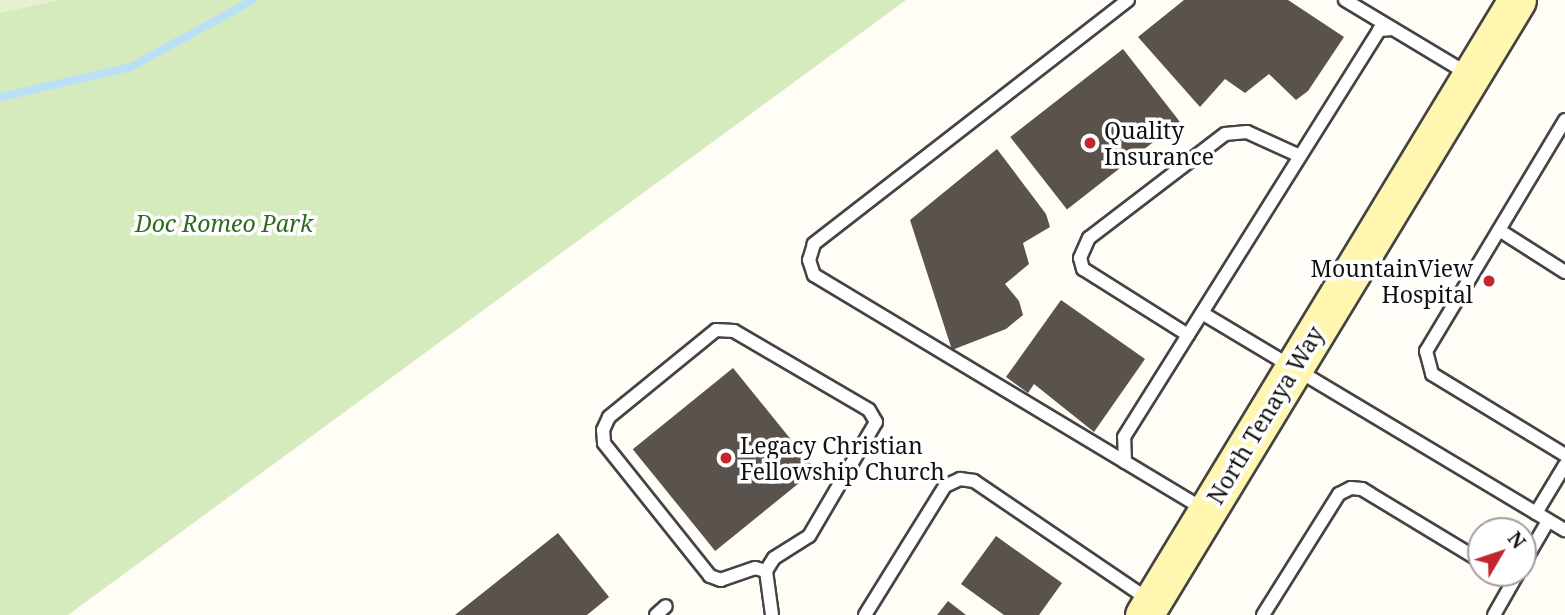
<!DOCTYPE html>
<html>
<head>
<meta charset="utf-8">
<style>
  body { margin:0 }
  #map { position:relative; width:1565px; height:615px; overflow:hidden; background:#fffdf5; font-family:"Noto Serif",serif }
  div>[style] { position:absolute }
  .green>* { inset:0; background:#d5ebbd }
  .pitch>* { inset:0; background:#e6f2cf }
  .stream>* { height:8px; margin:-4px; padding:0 4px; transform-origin:4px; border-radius:4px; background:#b9e0f7 }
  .building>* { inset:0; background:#5a524d; transform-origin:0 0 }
  .roads { filter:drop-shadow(2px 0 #444) drop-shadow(-2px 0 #444) drop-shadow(0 2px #444) drop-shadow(0 -2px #444) }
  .service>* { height:12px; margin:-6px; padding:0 6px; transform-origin:6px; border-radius:6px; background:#fff }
  .secondary>* { height:37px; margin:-18.5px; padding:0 18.5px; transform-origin:18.5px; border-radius:18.5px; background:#fff6b0 }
  .dots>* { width:19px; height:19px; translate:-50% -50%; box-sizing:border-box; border:4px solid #fff; border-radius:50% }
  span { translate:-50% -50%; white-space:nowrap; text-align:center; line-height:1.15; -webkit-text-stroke:7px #fff; paint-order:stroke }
  .poi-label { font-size:23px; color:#111 }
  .left { translate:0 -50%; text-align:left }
  .right { translate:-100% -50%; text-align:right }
  .park-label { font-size:23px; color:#2f6b1f; font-style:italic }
  .street-label { font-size:23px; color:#111 }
  .north { position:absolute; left:1467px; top:517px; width:70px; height:70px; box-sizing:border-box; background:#fff; border:2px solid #a0a0a0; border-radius:50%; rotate:51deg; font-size:19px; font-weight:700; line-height:28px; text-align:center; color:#111 }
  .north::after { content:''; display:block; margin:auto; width:24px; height:32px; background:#c4262e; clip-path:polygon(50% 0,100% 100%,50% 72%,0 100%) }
</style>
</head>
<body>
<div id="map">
  <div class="green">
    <div style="clip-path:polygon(0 0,906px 0,68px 615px,0 615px)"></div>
  </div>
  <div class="pitch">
    <div style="clip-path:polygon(0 0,60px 0,0 13px)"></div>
  </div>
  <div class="stream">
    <div style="left:0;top:97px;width:134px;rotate:-12.9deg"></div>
    <div style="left:131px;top:67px;width:139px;rotate:-28.8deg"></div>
  </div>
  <div class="building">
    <div style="clip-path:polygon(1184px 0,1288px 0,1344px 37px,1308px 91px,1296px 100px,1269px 74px,1245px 93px,1225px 79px,1200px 107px,1138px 37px)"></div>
    <div style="left:1123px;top:49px;width:92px;height:143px;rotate:52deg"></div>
    <div style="clip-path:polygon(997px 149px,1046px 214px,1050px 227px,1023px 243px,1029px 264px,1005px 284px,1019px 301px,1023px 315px,1006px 329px,952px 350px,910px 220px)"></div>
    <div style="clip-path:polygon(1061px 300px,1145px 359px,1094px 432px,1034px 384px,1028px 393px,1006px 377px)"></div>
    <div style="left:733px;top:368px;width:131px;height:129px;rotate:51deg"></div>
    <div style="clip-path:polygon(558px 533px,609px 597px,587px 615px,455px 615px)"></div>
    <div style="clip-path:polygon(996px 536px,1062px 583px,1039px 615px,1004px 615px,961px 584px)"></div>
    <div style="clip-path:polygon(948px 601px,966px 615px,937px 615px)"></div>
  </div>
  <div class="roads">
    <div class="service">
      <div style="left:1128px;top:0;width:398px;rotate:142.2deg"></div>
      <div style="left:814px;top:244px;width:17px;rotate:107deg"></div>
      <div style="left:809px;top:260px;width:16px;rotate:72deg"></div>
      <div style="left:814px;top:275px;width:455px;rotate:31deg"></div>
      <div style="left:1345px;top:0;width:144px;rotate:31deg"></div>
      <div style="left:1565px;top:120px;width:270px;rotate:121deg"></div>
      <div style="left:1426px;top:351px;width:24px;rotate:75deg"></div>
      <div style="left:1432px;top:374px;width:156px;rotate:31.3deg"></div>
      <div style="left:1499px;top:230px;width:78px;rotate:32.5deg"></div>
      <div style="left:1202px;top:313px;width:423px;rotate:30.9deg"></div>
      <div style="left:1188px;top:335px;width:124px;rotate:-147.8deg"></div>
      <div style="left:1083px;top:269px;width:11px;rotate:-105deg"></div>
      <div style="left:1080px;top:258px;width:22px;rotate:-66deg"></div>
      <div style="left:1089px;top:238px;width:171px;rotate:-37.4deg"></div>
      <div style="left:1225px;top:134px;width:22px;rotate:-5deg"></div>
      <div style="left:1247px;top:132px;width:58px;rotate:24.4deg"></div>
      <div style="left:1125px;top:462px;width:25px;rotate:-92deg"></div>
      <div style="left:1124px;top:437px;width:480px;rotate:-57.9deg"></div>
      <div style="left:1379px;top:30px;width:14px;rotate:-4deg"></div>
      <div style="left:1536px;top:513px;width:56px;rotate:-58.9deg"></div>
      <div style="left:1523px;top:564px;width:50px;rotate:-59.8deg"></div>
      <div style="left:766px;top:571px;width:11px;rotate:-165deg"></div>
      <div style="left:755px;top:568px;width:36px;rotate:161deg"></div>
      <div style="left:721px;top:580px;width:12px;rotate:-160deg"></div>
      <div style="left:710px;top:576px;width:170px;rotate:-128.6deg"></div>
      <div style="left:604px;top:443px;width:13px;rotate:-94deg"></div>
      <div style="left:603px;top:430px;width:14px;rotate:-65deg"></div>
      <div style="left:609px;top:417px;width:138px;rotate:-39.1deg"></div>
      <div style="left:716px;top:330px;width:18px;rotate:3deg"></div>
      <div style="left:734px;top:331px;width:156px;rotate:30.3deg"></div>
      <div style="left:869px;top:410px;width:14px;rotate:60deg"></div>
      <div style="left:876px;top:422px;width:132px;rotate:120.4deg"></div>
      <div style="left:809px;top:536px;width:41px;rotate:147.8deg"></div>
      <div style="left:774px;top:558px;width:15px;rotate:122deg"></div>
      <div style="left:766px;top:571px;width:44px;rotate:82.2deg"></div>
      <div style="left:1500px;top:573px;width:17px;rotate:7deg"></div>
      <div style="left:656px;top:615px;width:13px;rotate:-42deg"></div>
      <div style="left:865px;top:615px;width:152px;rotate:-58.2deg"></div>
      <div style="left:945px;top:486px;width:17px;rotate:-25deg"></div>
      <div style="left:960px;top:479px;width:14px;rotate:8deg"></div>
      <div style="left:974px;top:481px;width:212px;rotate:34.2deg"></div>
      <div style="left:1263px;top:615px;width:143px;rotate:-57.9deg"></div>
      <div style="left:1339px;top:494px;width:13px;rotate:-27deg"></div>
      <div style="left:1351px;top:488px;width:11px;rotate:5deg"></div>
      <div style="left:1362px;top:489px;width:139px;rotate:31.2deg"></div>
      <div style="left:1494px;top:615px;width:48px;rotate:-60.3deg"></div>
    </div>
    <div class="secondary">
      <div style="left:1144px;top:615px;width:719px;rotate:-58.76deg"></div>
    </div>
  </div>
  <div class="dots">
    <div style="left:1090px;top:143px;background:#c4262e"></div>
    <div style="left:1489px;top:281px;background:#c4262e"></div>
    <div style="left:726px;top:458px;background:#c4262e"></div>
  </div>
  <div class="poi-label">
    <span class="left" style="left:1104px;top:143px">Quality<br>Insurance</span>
    <span class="right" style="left:1473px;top:281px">MountainView<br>Hospital</span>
    <span class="left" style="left:740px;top:458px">Legacy Christian<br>Fellowship Church</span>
  </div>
  <div class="park-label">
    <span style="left:224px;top:223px">Doc Romeo Park</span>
  </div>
  <div class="street-label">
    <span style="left:1265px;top:415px;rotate:-59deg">North Tenaya Way</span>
  </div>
  <div class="north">N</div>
</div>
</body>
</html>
